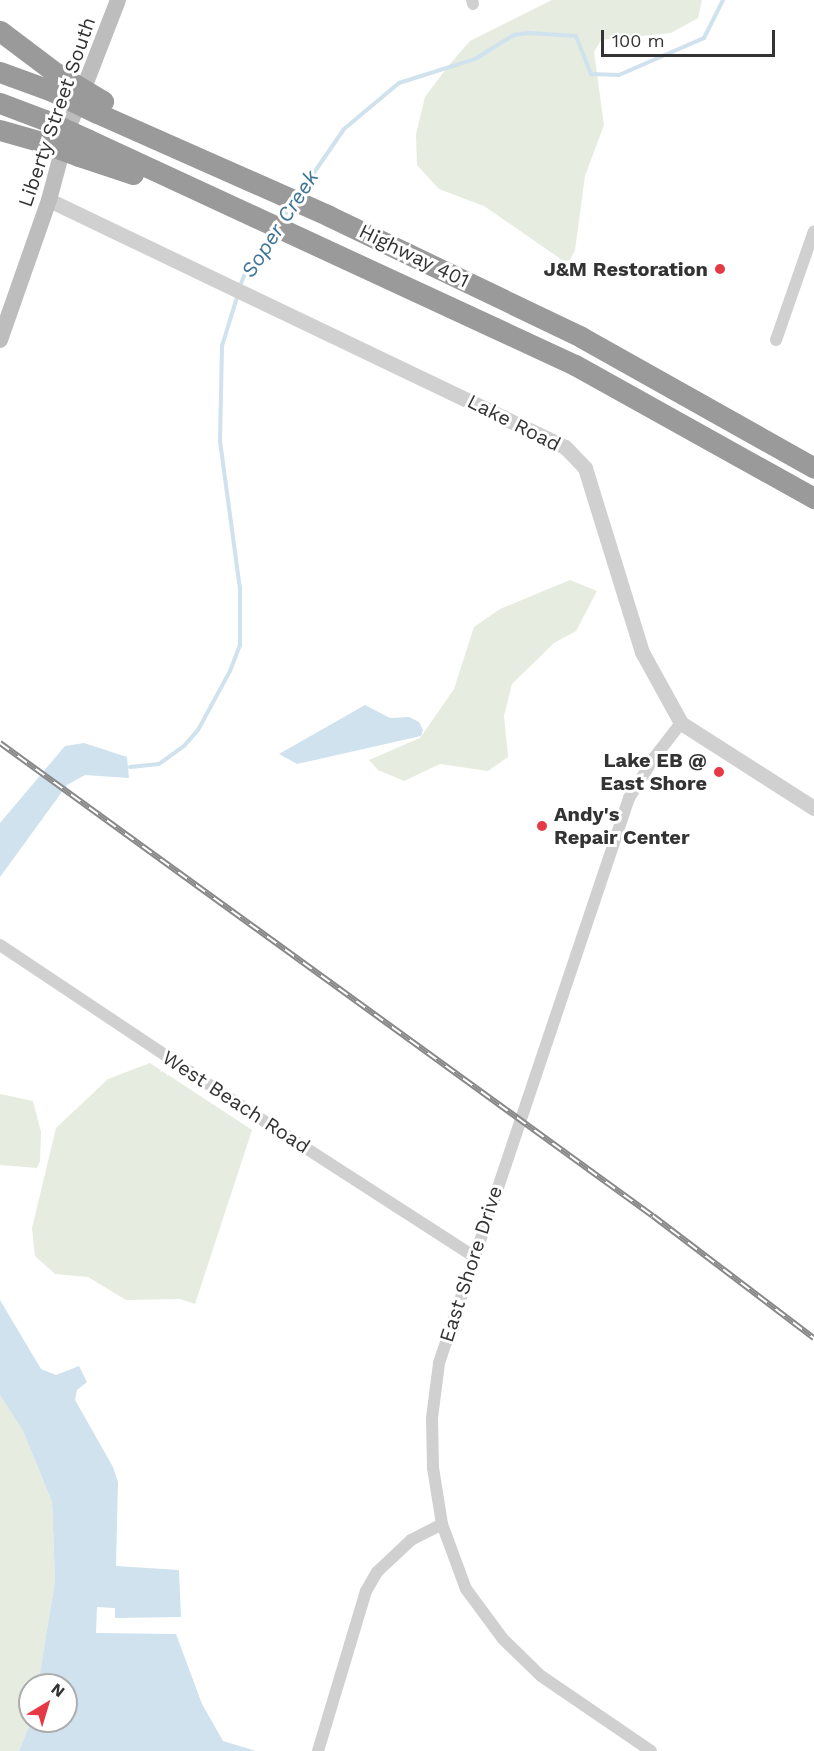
<!DOCTYPE html>
<html>
<head>
<meta charset="utf-8">
<style>
  body { margin:0 }
  #map { position:relative; width:814px; height:1751px; overflow:hidden; background:#fff; font-family:"Work Sans",sans-serif }
  div>[style] { position:absolute }
  .green>* { inset:0; background:#e6ecdf }
  .water>* { inset:0; background:#cfe2ee }
  .stream>* { height:4px; margin:-2px; padding:0 2px; transform-origin:2px; border-radius:2px; background:#cfe2ee }
  .minor>* { height:12px; margin:-6px; padding:0 6px; transform-origin:6px; border-radius:6px; background:#d0d0d0 }
  .tertiary>* { height:15px; margin:-7.5px; padding:0 7.5px; transform-origin:7.5px; border-radius:7.5px; background:#d0d0d0 }
  .secondary>* { height:16px; margin:-8px; padding:0 8px; transform-origin:8px; border-radius:8px; background:#bdbdbd }
  .motorway>* { height:21px; margin:-10.5px; padding:0 10.5px; transform-origin:10.5px; border-radius:10.5px; background:#9a9a9a }
  .rail>* { height:6px; margin-top:-3px; transform-origin:0; background:repeating-linear-gradient(90deg,#fff 0 11px,#888 0 22px); box-sizing:border-box; border-block:2px solid #888 }
  .motorway-bridge>* { height:21px; margin:-10.5px; padding:0 10.5px; transform-origin:10.5px; border-radius:10.5px; background:#9a9a9a }
  .dots>* { width:16px; height:16px; translate:-50% -50%; box-sizing:border-box; border:3px solid #fff; border-radius:50% }
  span { translate:-50% -50%; white-space:nowrap; text-align:center; line-height:1.15; -webkit-text-stroke:6px #fff; paint-order:stroke }
  .street-label { font-size:20px; color:#333 }
  .poi-label { font-size:20px; color:#333; font-weight:700 }
  .right { translate:-100% -50%; text-align:right }
  .left { translate:0 -50%; text-align:left }
  .water-label { font-size:21px; color:#3f7597; font-style:italic }
  .north { position:absolute; left:18px; top:1673px; width:60px; height:60px; box-sizing:border-box; background:#fff; border:2px solid #adadad; border-radius:50%; rotate:38deg; font-size:16px; font-weight:700; line-height:24px; text-align:center; color:#333 }
  .north::after { content:''; display:block; margin:auto; width:21px; height:27px; background:#e63946; clip-path:polygon(50% 0,100% 100%,50% 72%,0 100%) }
  .scale { position:absolute; left:601px; top:30px; width:174px; height:27px; box-sizing:border-box; border:3px solid #333; border-top:0; padding-left:8px; font-size:18px; line-height:21px; white-space:nowrap; color:#333; -webkit-text-stroke:4px #fff; paint-order:stroke }
</style>
</head>
<body>
<div id="map">
  <div class="green">
    <div style="clip-path:polygon(552px 0,702px 0,698px 18px,671px 33px,601px 40px,594px 52px,604px 125px,585px 176px,575px 250px,568px 264px,484px 206px,439px 189px,417px 165px,416px 134px,425px 97px,449px 65px,470px 41px)"></div>
    <div style="clip-path:polygon(570px 580px,597px 591px,576px 631px,554px 643px,512px 684px,504px 716px,508px 757px,488px 771px,440px 764px,404px 781px,378px 770px,369px 760px,420px 738px,454px 689px,474px 627px,500px 609px)"></div>
    <div style="clip-path:polygon(150px 1063px,252px 1130px,195px 1304px,180px 1299px,126px 1300px,88px 1277px,55px 1274px,35px 1256px,32px 1228px,56px 1128px,108px 1079px)"></div>
    <div style="clip-path:polygon(0 1094px,33px 1101px,41px 1132px,40px 1161px,37px 1168px,0 1165px)"></div>
    <div style="clip-path:polygon(0 1395px,23px 1431px,52px 1502px,55px 1581px,38px 1685px,30px 1685px,31px 1721px,19px 1751px,0 1751px)"></div>
  </div>
  <div class="water">
    <div style="clip-path:polygon(365px 705px,390px 718px,409px 717px,419px 722px,423px 730px,421px 736px,297px 764px,279px 754px)"></div>
    <div style="clip-path:polygon(84px 743px,127px 757px,129px 778px,85px 775px,67px 785px,0 877px,0 823px,65px 746px)"></div>
    <div style="clip-path:polygon(0 1300px,41px 1369px,56px 1375px,79px 1366px,87px 1382px,77px 1390px,75px 1400px,113px 1467px,118px 1482px,116px 1566px,179px 1570px,181px 1617px,115px 1618px,115px 1608px,97px 1607px,96px 1633px,176px 1634px,202px 1704px,223px 1741px,256px 1751px,19px 1751px,31px 1721px,66px 1721px,66px 1685px,38px 1685px,55px 1581px,52px 1502px,23px 1431px,0 1395px)"></div>
  </div>
  <div class="stream">
    <div style="left:298px;top:196px;width:81px;rotate:-55.5deg"></div>
    <div style="left:344px;top:129px;width:72px;rotate:-39.9deg"></div>
    <div style="left:399px;top:83px;width:80px;rotate:-17.5deg"></div>
    <div style="left:475px;top:59px;width:46px;rotate:-31.6deg"></div>
    <div style="left:514px;top:35px;width:15px;rotate:-8deg"></div>
    <div style="left:529px;top:33px;width:47px;rotate:3.7deg"></div>
    <div style="left:576px;top:36px;width:41px;rotate:68.5deg"></div>
    <div style="left:591px;top:74px;width:28px;rotate:2deg"></div>
    <div style="left:619px;top:75px;width:93px;rotate:-23.5deg"></div>
    <div style="left:704px;top:38px;width:42px;rotate:-63.4deg"></div>
    <div style="left:281px;top:221px;width:17px;rotate:-57deg"></div>
    <div style="left:240px;top:286px;width:11px;rotate:-68deg"></div>
    <div style="left:244px;top:276px;width:53px;rotate:-55.7deg"></div>
    <div style="left:130px;top:767px;width:29px;rotate:-6deg"></div>
    <div style="left:159px;top:764px;width:31px;rotate:-36deg"></div>
    <div style="left:184px;top:746px;width:21px;rotate:-49deg"></div>
    <div style="left:198px;top:730px;width:67px;rotate:-61.5deg"></div>
    <div style="left:230px;top:671px;width:28px;rotate:-69deg"></div>
    <div style="left:240px;top:645px;width:56px;rotate:-90deg"></div>
    <div style="left:240px;top:589px;width:149px;rotate:-97.7deg"></div>
    <div style="left:220px;top:441px;width:95px;rotate:-88.8deg"></div>
    <div style="left:222px;top:346px;width:54px;rotate:-72.9deg"></div>
  </div>
  <div class="minor">
    <div style="left:472px;top:0;width:4px;rotate:76deg"></div>
    <div style="left:776px;top:340px;width:115px;rotate:-70.8deg"></div>
    <div style="left:0;top:945px;width:324px;rotate:33.7deg"></div>
    <div style="left:270px;top:1125px;width:242px;rotate:32.8deg"></div>
    <div style="left:318px;top:1751px;width:167px;rotate:-73.3deg"></div>
    <div style="left:366px;top:1591px;width:22px;rotate:-60deg"></div>
    <div style="left:377px;top:1572px;width:47px;rotate:-43.3deg"></div>
    <div style="left:411px;top:1540px;width:35px;rotate:-27deg"></div>
    <div style="left:651px;top:1751px;width:133px;rotate:-145.7deg"></div>
    <div style="left:541px;top:1676px;width:53px;rotate:-135.8deg"></div>
    <div style="left:503px;top:1639px;width:62px;rotate:-126.5deg"></div>
    <div style="left:466px;top:1589px;width:69px;rotate:-110.3deg"></div>
    <div style="left:442px;top:1524px;width:57px;rotate:-99.1deg"></div>
    <div style="left:433px;top:1468px;width:50px;rotate:-91.1deg"></div>
    <div style="left:432px;top:1418px;width:55px;rotate:-82.7deg"></div>
    <div style="left:439px;top:1363px;width:596px;rotate:-71.41deg"></div>
    <div style="left:629px;top:798px;width:47px;rotate:-58deg"></div>
    <div style="left:654px;top:758px;width:44px;rotate:-52.4deg"></div>
  </div>
  <div class="tertiary">
    <div style="left:49px;top:200px;width:572px;rotate:25.58deg"></div>
    <div style="left:565px;top:447px;width:29px;rotate:46deg"></div>
    <div style="left:585px;top:468px;width:193px;rotate:72.8deg"></div>
    <div style="left:642px;top:652px;width:81px;rotate:61.2deg"></div>
    <div style="left:681px;top:723px;width:158px;rotate:32.6deg"></div>
  </div>
  <div class="secondary">
    <div style="left:0;top:340px;width:148px;rotate:-70.7deg"></div>
    <div style="left:49px;top:200px;width:73px;rotate:-75deg"></div>
    <div style="left:68px;top:129px;width:138px;rotate:-68.8deg"></div>
  </div>
  <div class="motorway">
    <div style="left:0;top:31px;width:70px;rotate:36.9deg"></div>
    <div style="left:0;top:72px;width:55px;rotate:20.1deg"></div>
    <div style="left:0;top:103px;width:48px;rotate:20.7deg"></div>
    <div style="left:97px;top:113px;width:254px;rotate:23.9deg"></div>
    <div style="left:329px;top:216px;width:280px;rotate:25.6deg"></div>
    <div style="left:581px;top:337px;width:267px;rotate:29.3deg"></div>
    <div style="left:0;top:130px;width:40px;rotate:16deg"></div>
    <div style="left:89px;top:140px;width:536px;rotate:24.84deg"></div>
    <div style="left:575px;top:365px;width:274px;rotate:29.1deg"></div>
    <div style="left:79px;top:156px;width:57px;rotate:18.4deg"></div>
  </div>
  <div class="rail">
    <div style="left:0;top:743px;width:806px;rotate:35.92deg"></div>
    <div style="left:653px;top:1216px;width:202px;rotate:37.2deg"></div>
  </div>
  <div class="motorway-bridge">
    <div style="left:56px;top:73px;width:55px;rotate:30.8deg"></div>
    <div style="left:52px;top:91px;width:50px;rotate:26.1deg"></div>
    <div style="left:45px;top:120px;width:48px;rotate:24.4deg"></div>
    <div style="left:38px;top:141px;width:44px;rotate:20.1deg"></div>
  </div>
  <div class="dots">
    <div style="left:720px;top:269px;background:#e63946"></div>
    <div style="left:719px;top:772px;background:#e63946"></div>
    <div style="left:542px;top:826px;background:#e63946"></div>
  </div>
  <div class="street-label">
    <span style="left:57px;top:112px;rotate:-71deg">Liberty Street South</span>
    <span style="left:414px;top:256px;rotate:26deg">Highway 401</span>
    <span style="left:514px;top:423px;rotate:27deg">Lake Road</span>
    <span style="left:236px;top:1102px;rotate:33deg">West Beach Road</span>
    <span style="left:471px;top:1264px;rotate:-72deg">East Shore Drive</span>
  </div>
  <div class="poi-label">
    <span class="right" style="left:708px;top:269px">J&amp;M Restoration</span>
    <span class="right" style="left:707px;top:772px">Lake EB @<br>East Shore</span>
    <span class="left" style="left:554px;top:826px">Andy's<br>Repair Center</span>
  </div>
  <div class="water-label">
    <span style="left:280px;top:224px;rotate:-57deg">Soper Creek</span>
  </div>
  <div class="north">N</div>
  <div class="scale">100 m</div>
</div>
</body>
</html>
